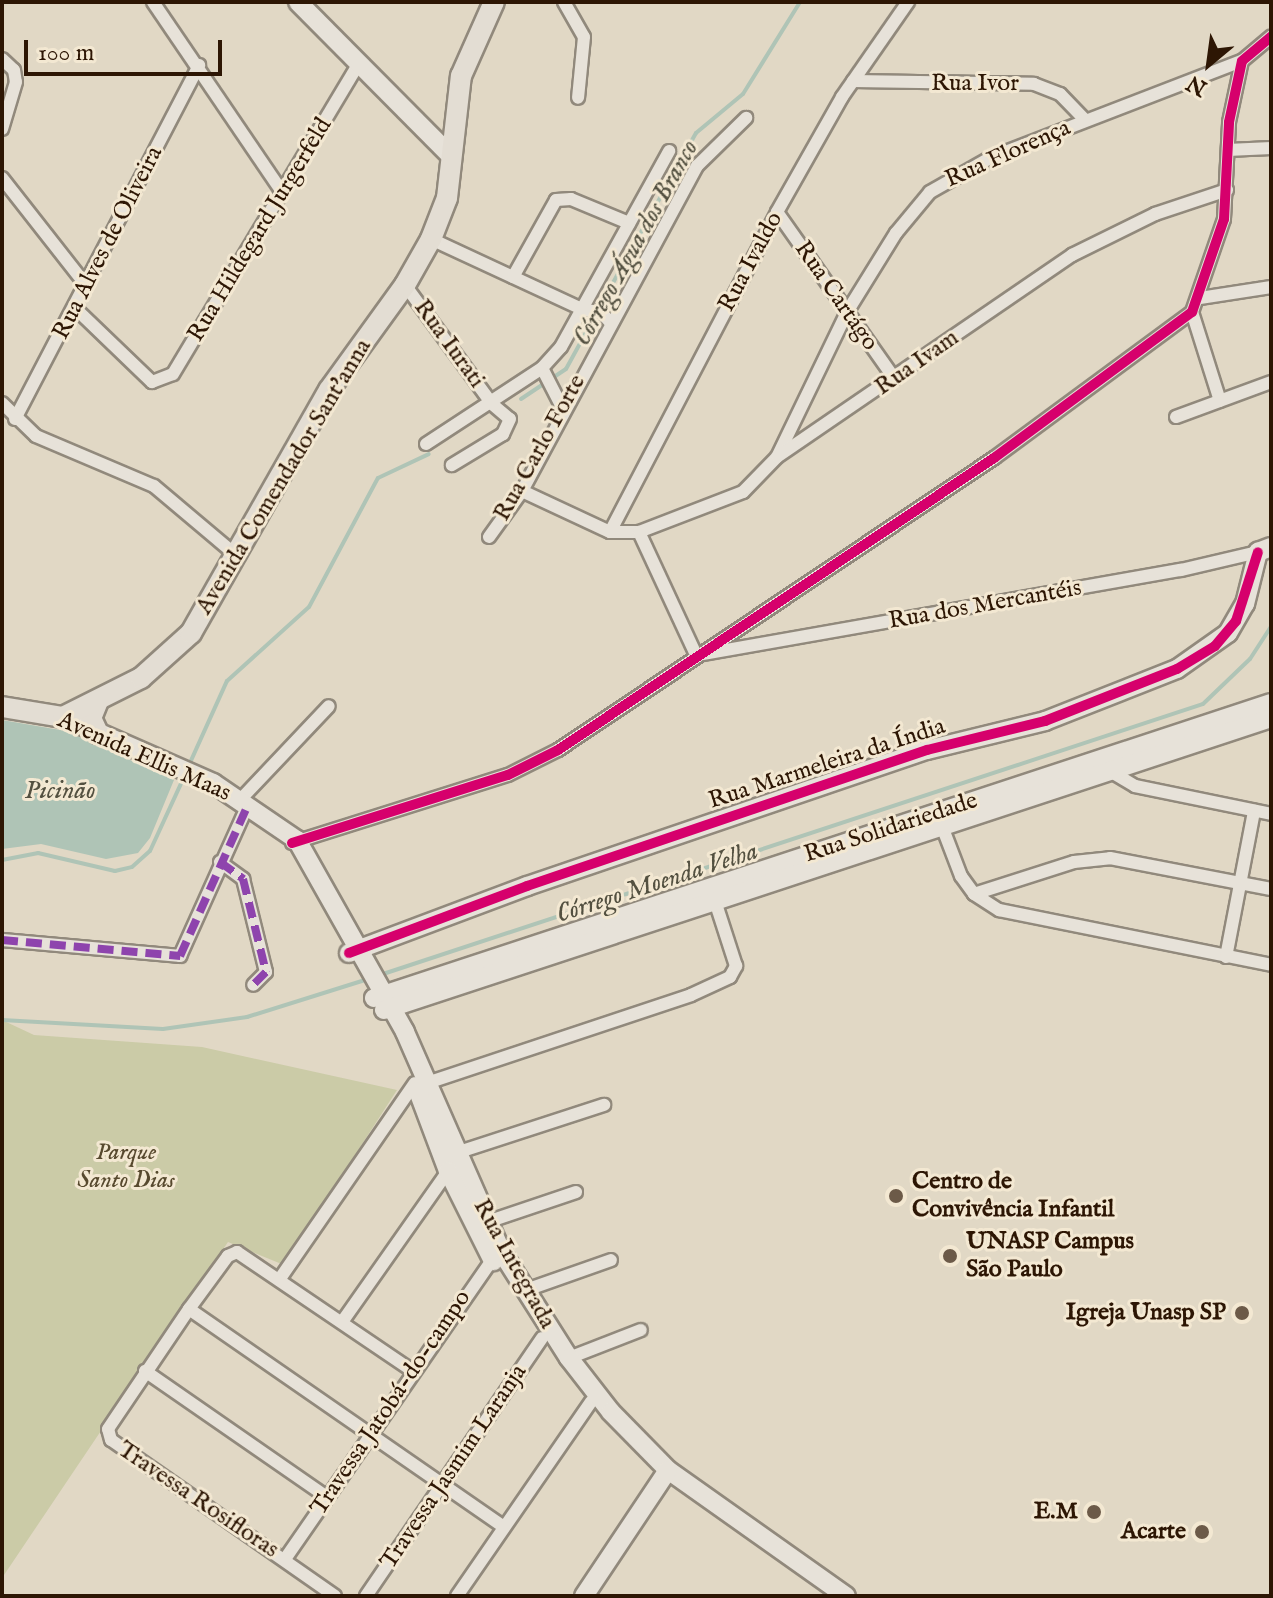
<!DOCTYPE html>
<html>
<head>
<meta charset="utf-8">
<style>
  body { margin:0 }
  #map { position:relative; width:1273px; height:1598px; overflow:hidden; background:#e1d8c5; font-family:"IM FELL English",serif }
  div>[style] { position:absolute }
  .green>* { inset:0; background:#cbcba7 }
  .water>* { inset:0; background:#afc4b6 }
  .stream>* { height:4px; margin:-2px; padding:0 2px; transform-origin:2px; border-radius:2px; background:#afc4b6 }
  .roads { filter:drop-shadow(2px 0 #91897c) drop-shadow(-2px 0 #91897c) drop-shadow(0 2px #91897c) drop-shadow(0 -2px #91897c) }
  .street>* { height:12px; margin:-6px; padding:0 6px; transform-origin:6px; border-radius:6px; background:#e7e2d9 }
  .secondary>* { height:18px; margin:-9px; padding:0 9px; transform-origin:9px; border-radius:9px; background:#e7e2d9 }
  .primary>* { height:20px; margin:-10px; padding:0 10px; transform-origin:10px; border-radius:10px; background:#e3ddd3 }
  .quiet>* { height:8px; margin-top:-4px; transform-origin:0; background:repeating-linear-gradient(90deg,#8e44ad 0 16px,transparent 0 24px) }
  .cycleway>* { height:10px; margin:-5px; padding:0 5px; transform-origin:5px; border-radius:5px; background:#d6006c }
  .dots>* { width:22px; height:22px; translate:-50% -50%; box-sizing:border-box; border:4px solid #f3e8d2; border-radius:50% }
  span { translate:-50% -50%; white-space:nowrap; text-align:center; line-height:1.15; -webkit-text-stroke:6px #f3e8d2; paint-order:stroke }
  .street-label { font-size:24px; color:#2d1604 }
  .park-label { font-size:24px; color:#57492e; font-style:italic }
  .poi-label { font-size:24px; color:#2d1604; font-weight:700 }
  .left { translate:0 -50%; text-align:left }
  .right { translate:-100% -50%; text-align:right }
  .water-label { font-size:26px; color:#535040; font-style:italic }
  .frame { position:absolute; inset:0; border:4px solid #2d1604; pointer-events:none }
  .north { position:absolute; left:1169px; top:24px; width:80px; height:80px; -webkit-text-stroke:6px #f3e8d2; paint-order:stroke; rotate:209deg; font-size:22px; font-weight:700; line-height:32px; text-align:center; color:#2d1604 }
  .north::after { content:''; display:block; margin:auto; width:28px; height:36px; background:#2d1604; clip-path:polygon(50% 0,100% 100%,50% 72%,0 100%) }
  .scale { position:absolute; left:24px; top:40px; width:198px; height:36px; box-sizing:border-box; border:4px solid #2d1604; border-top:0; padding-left:10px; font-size:24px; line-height:28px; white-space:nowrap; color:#2d1604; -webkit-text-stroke:6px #f3e8d2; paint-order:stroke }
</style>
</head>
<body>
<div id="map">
  <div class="green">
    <div style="clip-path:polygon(2px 1020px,34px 1035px,202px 1047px,397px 1090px,284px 1265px,228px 1242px,2px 1578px)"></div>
  </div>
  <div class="water">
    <div style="clip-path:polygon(2px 720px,66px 731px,174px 780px,150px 838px,138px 853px,106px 859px,41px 844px,2px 849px)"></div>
  </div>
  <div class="stream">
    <div style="left:599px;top:308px;width:200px;rotate:-61deg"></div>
    <div style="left:696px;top:133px;width:61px;rotate:-39.7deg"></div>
    <div style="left:743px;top:94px;width:108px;rotate:-58.2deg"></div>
    <div style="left:521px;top:399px;width:54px;rotate:-33.7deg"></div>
    <div style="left:566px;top:369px;width:60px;rotate:-61.3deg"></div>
    <div style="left:189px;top:765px;width:92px;rotate:-65.7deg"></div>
    <div style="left:227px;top:681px;width:110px;rotate:-42.1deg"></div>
    <div style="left:309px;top:607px;width:146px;rotate:-61.9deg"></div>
    <div style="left:378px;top:478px;width:56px;rotate:-25.2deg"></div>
    <div style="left:2px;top:860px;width:37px;rotate:-11deg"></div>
    <div style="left:38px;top:853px;width:79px;rotate:13.2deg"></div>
    <div style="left:115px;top:871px;width:17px;rotate:-13deg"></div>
    <div style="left:132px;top:867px;width:24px;rotate:-42deg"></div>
    <div style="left:150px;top:851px;width:81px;rotate:-65.3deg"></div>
    <div style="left:380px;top:975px;width:866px;rotate:-18.23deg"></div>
    <div style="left:1203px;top:704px;width:65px;rotate:-43.8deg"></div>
    <div style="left:1250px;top:659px;width:38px;rotate:-57deg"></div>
    <div style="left:2px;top:1020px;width:161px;rotate:3.2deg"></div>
    <div style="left:163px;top:1029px;width:85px;rotate:-8.1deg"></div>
    <div style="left:247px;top:1017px;width:127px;rotate:-17.4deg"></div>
  </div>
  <div class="roads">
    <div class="street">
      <div style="left:153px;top:2px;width:230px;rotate:55.8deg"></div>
      <div style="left:564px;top:2px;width:40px;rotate:60.3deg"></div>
      <div style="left:584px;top:37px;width:61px;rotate:95.6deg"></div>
      <div style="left:2px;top:59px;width:16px;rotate:43deg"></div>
      <div style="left:14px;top:70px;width:12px;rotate:81deg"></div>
      <div style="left:16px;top:82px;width:49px;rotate:106.6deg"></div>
      <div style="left:853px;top:81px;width:181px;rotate:0.9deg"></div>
      <div style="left:1034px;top:84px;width:28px;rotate:21deg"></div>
      <div style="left:1060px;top:94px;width:35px;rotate:46deg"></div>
      <div style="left:1228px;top:150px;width:43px;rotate:-2.7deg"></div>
      <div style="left:2px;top:178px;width:136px;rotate:51.9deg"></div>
      <div style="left:777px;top:212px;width:204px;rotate:54.8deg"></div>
      <div style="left:431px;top:239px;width:169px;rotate:24.9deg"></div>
      <div style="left:584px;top:310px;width:17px;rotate:7deg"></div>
      <div style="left:601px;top:312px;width:13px;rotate:48deg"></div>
      <div style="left:513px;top:277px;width:88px;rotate:-60.8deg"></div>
      <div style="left:556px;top:200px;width:15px;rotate:-4deg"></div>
      <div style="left:571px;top:199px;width:63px;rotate:22.5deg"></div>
      <div style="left:405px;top:285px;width:147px;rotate:53.8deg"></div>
      <div style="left:492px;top:404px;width:23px;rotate:40deg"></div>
      <div style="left:510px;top:419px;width:17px;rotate:115deg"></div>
      <div style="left:503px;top:434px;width:60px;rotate:148.7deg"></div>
      <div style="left:1200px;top:298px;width:72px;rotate:-8.8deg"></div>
      <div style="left:75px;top:308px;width:107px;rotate:43.9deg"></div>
      <div style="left:152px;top:382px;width:22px;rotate:-21deg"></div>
      <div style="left:173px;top:374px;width:360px;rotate:-59.1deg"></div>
      <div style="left:1192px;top:312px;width:93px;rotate:72.5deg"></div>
      <div style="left:542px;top:368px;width:46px;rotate:62.9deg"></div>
      <div style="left:2px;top:403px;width:47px;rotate:44.1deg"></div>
      <div style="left:36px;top:436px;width:128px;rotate:23deg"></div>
      <div style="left:154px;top:486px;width:109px;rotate:40.1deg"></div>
      <div style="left:1176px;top:417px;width:101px;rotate:-20.2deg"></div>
      <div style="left:15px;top:419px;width:399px;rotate:-62.5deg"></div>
      <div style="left:426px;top:444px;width:139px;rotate:-33.2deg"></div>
      <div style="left:542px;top:368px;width:28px;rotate:-48deg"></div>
      <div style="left:561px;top:347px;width:224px;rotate:-61.1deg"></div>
      <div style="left:778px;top:455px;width:159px;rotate:-64.2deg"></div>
      <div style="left:847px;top:312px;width:93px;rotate:-58.2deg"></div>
      <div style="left:896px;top:233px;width:53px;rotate:-50.3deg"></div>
      <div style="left:930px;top:192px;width:69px;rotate:-29.5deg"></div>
      <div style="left:990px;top:158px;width:270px;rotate:-21.1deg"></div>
      <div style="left:522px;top:491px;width:97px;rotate:25deg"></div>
      <div style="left:610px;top:532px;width:29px"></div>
      <div style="left:639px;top:532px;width:111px;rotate:-21deg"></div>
      <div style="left:743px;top:492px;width:49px;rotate:-45.8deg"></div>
      <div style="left:777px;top:457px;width:358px;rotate:-34.4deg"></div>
      <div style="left:1072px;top:255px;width:93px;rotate:-26.3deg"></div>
      <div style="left:1155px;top:214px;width:76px;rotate:-18.4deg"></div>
      <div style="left:610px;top:532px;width:361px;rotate:-62.4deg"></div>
      <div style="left:777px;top:212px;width:132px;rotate:-60.5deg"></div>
      <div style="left:842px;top:97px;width:116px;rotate:-55.2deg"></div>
      <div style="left:639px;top:532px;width:136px;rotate:65.1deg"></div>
      <div style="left:489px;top:537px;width:57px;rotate:-54.3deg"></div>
      <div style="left:522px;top:491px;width:369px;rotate:-61.7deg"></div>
      <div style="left:697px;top:166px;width:69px;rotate:-44.4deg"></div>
      <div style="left:703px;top:654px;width:485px;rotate:-10deg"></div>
      <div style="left:1181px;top:570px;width:79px;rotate:-13.2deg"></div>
      <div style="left:1110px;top:771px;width:29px;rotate:31deg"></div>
      <div style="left:1135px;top:786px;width:139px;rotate:11.6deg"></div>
      <div style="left:240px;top:800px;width:129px;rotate:-46.6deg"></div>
      <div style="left:940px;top:821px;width:59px;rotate:69.1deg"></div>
      <div style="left:961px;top:876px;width:22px;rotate:54deg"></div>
      <div style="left:974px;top:894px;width:30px;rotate:33deg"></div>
      <div style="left:999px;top:910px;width:278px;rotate:11.4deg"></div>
      <div style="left:292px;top:843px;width:226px;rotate:-17.5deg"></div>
      <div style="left:508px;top:775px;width:56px;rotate:-26.6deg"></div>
      <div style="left:558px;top:750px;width:525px;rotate:-33.81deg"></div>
      <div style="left:994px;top:458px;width:246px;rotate:-36.4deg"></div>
      <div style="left:1192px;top:312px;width:98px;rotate:-71deg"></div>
      <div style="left:1224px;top:219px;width:97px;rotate:-87deg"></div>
      <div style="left:1229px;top:122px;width:62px;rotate:-78deg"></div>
      <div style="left:1242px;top:61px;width:38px;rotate:-40deg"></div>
      <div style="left:220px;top:862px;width:29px;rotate:36deg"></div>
      <div style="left:243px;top:879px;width:96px;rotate:76.1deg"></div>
      <div style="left:266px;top:972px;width:18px;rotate:135deg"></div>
      <div style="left:974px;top:894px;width:105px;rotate:-17.7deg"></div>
      <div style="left:1074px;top:862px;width:36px;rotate:-6deg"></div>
      <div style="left:1110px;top:858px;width:164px;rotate:10.9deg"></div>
      <div style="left:2px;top:940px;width:179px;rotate:5.1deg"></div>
      <div style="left:180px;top:956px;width:166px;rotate:-65.8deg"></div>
      <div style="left:1226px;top:957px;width:149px;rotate:-79.1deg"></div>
      <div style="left:427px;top:1083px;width:278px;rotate:-18.4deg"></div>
      <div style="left:691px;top:995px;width:43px;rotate:-24.8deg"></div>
      <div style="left:730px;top:977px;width:13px;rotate:-61deg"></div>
      <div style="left:736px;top:966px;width:75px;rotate:-107.9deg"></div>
      <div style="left:456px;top:1153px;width:156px;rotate:-18deg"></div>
      <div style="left:487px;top:1222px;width:94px;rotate:-18.6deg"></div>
      <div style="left:279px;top:1280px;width:239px;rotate:-55.4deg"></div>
      <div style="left:526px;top:1290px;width:90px;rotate:-19.4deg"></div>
      <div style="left:189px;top:1309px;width:383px;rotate:34.7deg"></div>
      <div style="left:342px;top:1322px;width:184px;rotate:-54.9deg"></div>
      <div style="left:569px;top:1358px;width:77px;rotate:-21.3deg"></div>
      <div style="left:145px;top:1371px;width:221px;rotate:34.7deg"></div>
      <div style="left:285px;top:1559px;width:369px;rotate:-55.3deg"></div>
      <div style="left:335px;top:1596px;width:273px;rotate:-145.1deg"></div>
      <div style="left:111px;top:1440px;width:11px;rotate:-105deg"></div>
      <div style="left:108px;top:1429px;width:145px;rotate:-56deg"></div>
      <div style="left:189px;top:1309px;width:66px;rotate:-53.7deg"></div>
      <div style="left:228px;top:1256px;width:10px;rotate:-24deg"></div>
      <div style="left:237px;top:1252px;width:212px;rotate:34.1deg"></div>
      <div style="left:366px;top:1596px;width:312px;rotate:-55.7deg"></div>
      <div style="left:457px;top:1596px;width:236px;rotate:-55.4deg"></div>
    </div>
    <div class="secondary">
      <div style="left:298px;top:2px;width:217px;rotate:45.2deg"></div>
      <div style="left:63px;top:717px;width:164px;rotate:23.7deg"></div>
      <div style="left:213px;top:783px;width:102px;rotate:34.2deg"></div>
      <div style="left:297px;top:840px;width:220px;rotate:60.6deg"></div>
      <div style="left:405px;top:1032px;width:239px;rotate:66.3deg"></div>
      <div style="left:501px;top:1251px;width:127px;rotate:57.6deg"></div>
      <div style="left:569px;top:1358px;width:68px;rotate:52.1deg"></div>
      <div style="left:611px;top:1412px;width:81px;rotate:45.5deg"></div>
      <div style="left:668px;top:1470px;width:218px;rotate:35.3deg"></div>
      <div style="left:349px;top:953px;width:190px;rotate:-20.6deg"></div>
      <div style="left:527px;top:886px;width:422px;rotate:-18.8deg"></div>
      <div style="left:927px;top:750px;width:122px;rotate:-13.8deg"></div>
      <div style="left:1045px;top:721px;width:142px;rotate:-21.5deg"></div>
      <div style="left:1177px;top:669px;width:62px;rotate:-35.2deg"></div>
      <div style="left:1228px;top:633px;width:34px;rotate:-60deg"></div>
      <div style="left:1245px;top:604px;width:54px;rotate:-76deg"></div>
      <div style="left:1258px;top:552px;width:14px;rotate:-21deg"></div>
      <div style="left:374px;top:998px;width:944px;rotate:-18.2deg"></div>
      <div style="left:384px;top:1010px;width:934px;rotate:-18.22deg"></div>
      <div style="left:418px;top:1091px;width:85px;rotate:69.4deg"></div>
      <div style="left:448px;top:1171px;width:101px;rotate:63.4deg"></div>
      <div style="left:584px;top:1596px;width:151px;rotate:-56.3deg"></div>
    </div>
    <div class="primary">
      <div style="left:98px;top:701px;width:18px;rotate:112deg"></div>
      <div style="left:91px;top:718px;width:17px;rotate:65deg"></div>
      <div style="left:2px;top:707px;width:62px;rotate:9.3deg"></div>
      <div style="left:63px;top:717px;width:87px;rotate:-26.6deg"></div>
      <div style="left:141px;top:678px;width:67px;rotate:-42deg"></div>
      <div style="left:191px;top:633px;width:279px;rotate:-60.4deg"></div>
      <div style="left:329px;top:390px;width:130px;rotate:-54.1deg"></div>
      <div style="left:405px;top:285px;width:53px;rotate:-60.5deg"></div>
      <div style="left:431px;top:239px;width:44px;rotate:-68.7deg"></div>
      <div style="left:447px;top:198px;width:123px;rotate:-83.5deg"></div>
      <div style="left:461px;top:76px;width:81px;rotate:-66deg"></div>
    </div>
  </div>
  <div class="quiet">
    <div style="left:220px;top:862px;width:29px;rotate:36deg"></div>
    <div style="left:243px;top:879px;width:96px;rotate:76.1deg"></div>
    <div style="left:266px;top:972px;width:18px;rotate:135deg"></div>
    <div style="left:2px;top:940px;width:179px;rotate:5.1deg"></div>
    <div style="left:180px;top:956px;width:166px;rotate:-65.8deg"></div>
  </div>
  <div class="cycleway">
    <div style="left:292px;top:843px;width:226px;rotate:-17.5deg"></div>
    <div style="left:508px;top:775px;width:56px;rotate:-26.6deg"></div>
    <div style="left:558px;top:750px;width:525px;rotate:-33.81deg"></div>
    <div style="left:994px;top:458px;width:246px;rotate:-36.4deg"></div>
    <div style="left:1192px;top:312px;width:98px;rotate:-71deg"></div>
    <div style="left:1224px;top:219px;width:97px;rotate:-87deg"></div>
    <div style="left:1229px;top:122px;width:62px;rotate:-78deg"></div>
    <div style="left:1242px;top:61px;width:38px;rotate:-40deg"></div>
    <div style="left:349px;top:953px;width:190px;rotate:-20.6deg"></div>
    <div style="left:527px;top:886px;width:422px;rotate:-18.8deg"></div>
    <div style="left:927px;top:750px;width:122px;rotate:-13.8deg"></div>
    <div style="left:1045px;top:721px;width:142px;rotate:-21.5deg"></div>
    <div style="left:1177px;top:669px;width:44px;rotate:-31.2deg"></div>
    <div style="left:1215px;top:646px;width:33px;rotate:-50deg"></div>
    <div style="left:1236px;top:621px;width:72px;rotate:-72.3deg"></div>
  </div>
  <div class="dots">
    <div style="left:896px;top:1196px;background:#6c5a48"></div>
    <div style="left:950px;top:1256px;background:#6c5a48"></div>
    <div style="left:1242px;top:1313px;background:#6c5a48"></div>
    <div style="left:1094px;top:1512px;background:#6c5a48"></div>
    <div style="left:1202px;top:1532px;background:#6c5a48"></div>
  </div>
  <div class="street-label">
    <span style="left:975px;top:84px">Rua Ivor</span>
    <span style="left:1008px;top:154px;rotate:-24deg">Rua Florença</span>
    <span style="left:260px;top:230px;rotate:-59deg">Rua Hildegard Jurgerfeld</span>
    <span style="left:108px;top:243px;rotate:-63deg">Rua Alves de Oliveira</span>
    <span style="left:751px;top:262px;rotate:-62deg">Rua Ivaldo</span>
    <span style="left:836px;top:296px;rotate:55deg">Rua Cartágo</span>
    <span style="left:449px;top:344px;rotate:54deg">Rua Iurati</span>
    <span style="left:917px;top:363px;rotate:-35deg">Rua Ivam</span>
    <span style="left:540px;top:448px;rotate:-61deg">Rua Carlo Forte</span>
    <span style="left:284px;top:477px;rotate:-59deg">Avenida Comendador Sant'anna</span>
    <span style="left:985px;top:605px;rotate:-10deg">Rua dos Mercantéis</span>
    <span style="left:144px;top:757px;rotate:24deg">Avenida Ellis Maas</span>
    <span style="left:827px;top:764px;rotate:-18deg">Rua Marmeleira da Índia</span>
    <span style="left:891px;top:828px;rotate:-18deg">Rua Solidariedade</span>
    <span style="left:514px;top:1264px;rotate:61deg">Rua Integrada</span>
    <span style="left:391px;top:1403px;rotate:-56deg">Travessa Jatobá-do-campo</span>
    <span style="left:454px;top:1467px;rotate:-56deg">Travessa Jasmim Laranja</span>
    <span style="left:198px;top:1500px;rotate:34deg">Travessa Rosifloras</span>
  </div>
  <div class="park-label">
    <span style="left:126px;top:1167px">Parque<br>Santo Dias</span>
  </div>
  <div class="poi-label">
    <span class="left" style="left:912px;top:1196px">Centro de<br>Convivência Infantil</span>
    <span class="left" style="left:966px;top:1256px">UNASP Campus<br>São Paulo</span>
    <span class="right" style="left:1226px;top:1313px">Igreja Unasp SP</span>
    <span class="right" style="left:1078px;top:1512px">E.M</span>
    <span class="right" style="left:1186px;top:1532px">Acarte</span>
  </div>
  <div class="water-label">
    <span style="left:636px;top:243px;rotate:-61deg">Córrego Água dos Branco</span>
    <span style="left:60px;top:791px">Picinão</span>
    <span style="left:657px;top:883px;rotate:-18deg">Córrego Moenda Velha</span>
  </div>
  <div class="frame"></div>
  <div class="north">N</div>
  <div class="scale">100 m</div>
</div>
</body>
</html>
